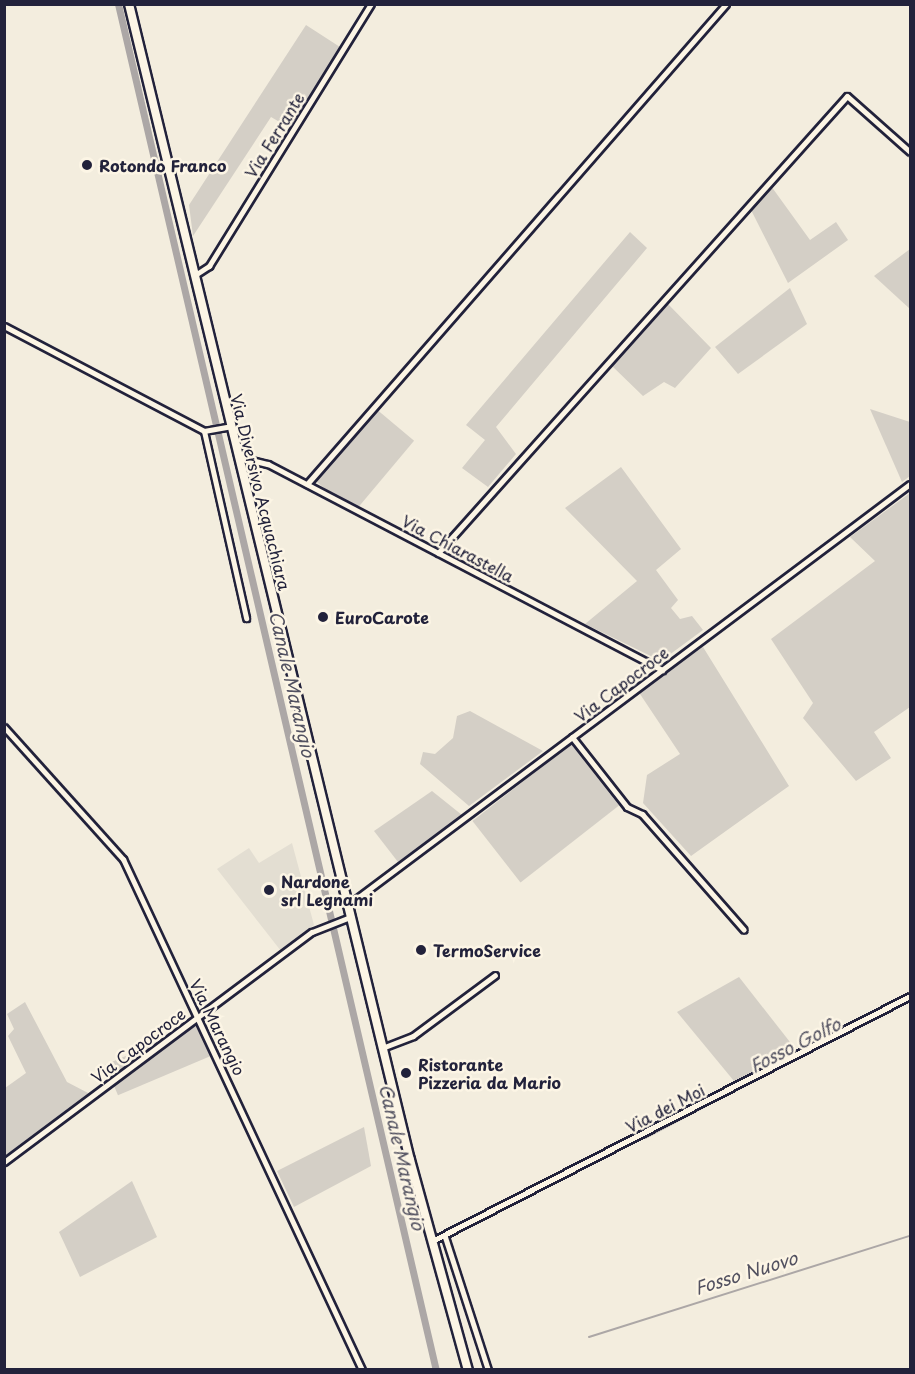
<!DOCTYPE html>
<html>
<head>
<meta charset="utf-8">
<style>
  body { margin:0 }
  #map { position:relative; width:915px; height:1374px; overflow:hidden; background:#f3edde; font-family:"Playpen Sans",sans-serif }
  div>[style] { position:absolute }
  .built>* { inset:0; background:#e3ded2 }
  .green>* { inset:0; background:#d4cfc6; transform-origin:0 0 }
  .stream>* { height:2px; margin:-1px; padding:0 1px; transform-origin:1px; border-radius:1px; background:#aca7a6 }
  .canal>* { height:7px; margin:-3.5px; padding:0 3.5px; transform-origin:3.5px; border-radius:3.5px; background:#aca7a6 }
  .roads { filter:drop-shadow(2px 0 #22223b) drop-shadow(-2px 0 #22223b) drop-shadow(0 2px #22223b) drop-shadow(0 -2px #22223b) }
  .street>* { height:5px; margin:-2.5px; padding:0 2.5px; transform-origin:2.5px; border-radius:2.5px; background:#fcf5e5 }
  .secondary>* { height:8px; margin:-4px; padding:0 4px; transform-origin:4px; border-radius:4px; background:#fcf5e5 }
  .dots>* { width:16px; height:16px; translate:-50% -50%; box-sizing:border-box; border:3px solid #fcf5e5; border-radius:50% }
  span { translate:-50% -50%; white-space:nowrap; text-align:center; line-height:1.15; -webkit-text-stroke:5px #fcf5e5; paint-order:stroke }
  .street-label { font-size:16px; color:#22223b }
  .poi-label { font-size:16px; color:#22223b; font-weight:700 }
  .left { translate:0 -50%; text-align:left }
  .water-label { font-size:18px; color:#525160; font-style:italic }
  .frame { position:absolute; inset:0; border:6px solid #22223b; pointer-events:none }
</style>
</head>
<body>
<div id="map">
  <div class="built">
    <div style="clip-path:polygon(292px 843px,314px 925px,281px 951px,217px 869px,249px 848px,259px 863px)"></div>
  </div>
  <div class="green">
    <div style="clip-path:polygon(306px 25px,340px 47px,290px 128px,271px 117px,193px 236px,189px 205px)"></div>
    <div style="clip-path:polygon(771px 186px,810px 240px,836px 222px,848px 240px,788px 283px,750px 208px)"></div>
    <div style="clip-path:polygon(630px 232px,647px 248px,496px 427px,516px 454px,488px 487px,462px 468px,485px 440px,466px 425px)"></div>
    <div style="clip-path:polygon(910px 249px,910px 309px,874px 276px)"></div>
    <div style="clip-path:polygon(790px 288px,807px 324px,738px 374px,715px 347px)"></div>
    <div style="clip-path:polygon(667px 303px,711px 348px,675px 388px,664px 382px,643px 396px,612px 366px)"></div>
    <div style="left:375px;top:408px;width:51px;height:94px;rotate:40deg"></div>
    <div style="clip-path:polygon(870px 409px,910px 422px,910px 476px,902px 482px)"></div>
    <div style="clip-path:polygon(621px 467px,681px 549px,656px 570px,678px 600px,671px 608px,680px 619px,692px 616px,703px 630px,661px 661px,585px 624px,637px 581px,565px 508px)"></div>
    <div style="clip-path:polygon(910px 493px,910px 707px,874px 732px,891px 758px,856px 781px,803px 718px,813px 703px,771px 639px,875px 561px,850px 537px)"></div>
    <div style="clip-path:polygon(703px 647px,789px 786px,691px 856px,643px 803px,647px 775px,680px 754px,638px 691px)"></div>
    <div style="clip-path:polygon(470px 711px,543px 751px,469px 806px,420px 764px,423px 752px,435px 754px,453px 738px,457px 716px)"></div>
    <div style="left:571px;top:744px;width:78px;height:125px;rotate:52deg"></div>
    <div style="clip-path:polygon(432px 791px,462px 815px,398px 862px,374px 831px)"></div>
    <div style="clip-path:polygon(739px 977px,797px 1051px,734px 1081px,677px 1012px)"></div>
    <div style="clip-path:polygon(25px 1002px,67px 1082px,90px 1094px,5px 1156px,5px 1088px,26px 1073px,8px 1036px,14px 1029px,7px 1014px)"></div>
    <div style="left:199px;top:1025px;width:33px;height:102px;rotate:67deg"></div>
    <div style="clip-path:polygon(364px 1127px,371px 1166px,294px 1207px,277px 1171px)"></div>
    <div style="clip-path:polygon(132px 1181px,157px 1237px,80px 1277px,59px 1232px)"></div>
  </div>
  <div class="stream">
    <div style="left:895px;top:1008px;width:17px;rotate:-28deg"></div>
    <div style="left:711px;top:1103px;width:201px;rotate:-27.2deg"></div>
    <div style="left:645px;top:1138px;width:69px;rotate:-27.7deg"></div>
    <div style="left:589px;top:1337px;width:337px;rotate:-17.5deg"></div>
  </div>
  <div class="canal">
    <div style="left:118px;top:4px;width:1403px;rotate:76.9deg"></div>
  </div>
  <div class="roads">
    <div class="street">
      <div style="left:195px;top:275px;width:17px;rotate:-33deg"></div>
      <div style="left:209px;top:266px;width:308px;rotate:-58.3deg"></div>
      <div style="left:4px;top:326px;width:226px;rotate:27.7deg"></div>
      <div style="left:204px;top:431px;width:27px;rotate:-10deg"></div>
      <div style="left:204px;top:431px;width:192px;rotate:77.3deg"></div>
      <div style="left:239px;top:457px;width:30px;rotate:14deg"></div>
      <div style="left:268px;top:464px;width:445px;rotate:27.6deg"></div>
      <div style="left:307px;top:484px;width:637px;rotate:-48.88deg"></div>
      <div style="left:438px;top:553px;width:613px;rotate:-48.17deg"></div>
      <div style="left:847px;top:96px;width:84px;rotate:41.6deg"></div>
      <div style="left:4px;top:727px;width:178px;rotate:48deg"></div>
      <div style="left:123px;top:859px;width:564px;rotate:64.93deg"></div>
      <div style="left:572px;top:737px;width:89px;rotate:51.8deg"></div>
      <div style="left:627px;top:807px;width:17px;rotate:25deg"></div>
      <div style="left:642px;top:814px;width:154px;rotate:48.7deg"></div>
      <div style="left:348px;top:905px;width:702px;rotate:-36.84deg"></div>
      <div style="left:382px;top:1048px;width:33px;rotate:-21deg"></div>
      <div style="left:413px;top:1036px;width:102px;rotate:-36.6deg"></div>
      <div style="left:4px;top:1162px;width:384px;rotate:-36.8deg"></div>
      <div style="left:312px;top:932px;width:41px;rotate:-21.5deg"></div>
      <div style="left:445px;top:1237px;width:140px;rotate:72.1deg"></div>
      <div style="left:432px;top:1241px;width:537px;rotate:-27.14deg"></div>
    </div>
    <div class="secondary">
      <div style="left:129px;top:4px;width:1190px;rotate:76.34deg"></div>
      <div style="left:410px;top:1160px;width:218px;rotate:74.6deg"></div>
    </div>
  </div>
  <div class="dots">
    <div style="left:87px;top:165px;background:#22223b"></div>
    <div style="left:323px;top:617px;background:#22223b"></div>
    <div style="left:269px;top:890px;background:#22223b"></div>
    <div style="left:421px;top:950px;background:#22223b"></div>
    <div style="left:406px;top:1073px;background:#22223b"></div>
  </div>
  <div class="street-label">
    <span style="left:274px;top:135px;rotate:-58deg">Via Ferrante</span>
    <span style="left:261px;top:492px;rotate:76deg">Via Diversivo Acquachiara</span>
    <span style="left:458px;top:548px;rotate:28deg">Via Chiarastella</span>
    <span style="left:621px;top:684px;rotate:-37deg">Via Capocroce</span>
    <span style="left:218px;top:1027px;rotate:64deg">Via Marangio</span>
    <span style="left:138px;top:1045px;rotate:-37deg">Via Capocroce</span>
    <span style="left:665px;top:1108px;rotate:-27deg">Via dei Moi</span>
  </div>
  <div class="poi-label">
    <span class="left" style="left:99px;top:165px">Rotondo Franco</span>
    <span class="left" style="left:335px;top:617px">EuroCarote</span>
    <span class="left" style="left:281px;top:890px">Nardone<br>srl Legnami</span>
    <span class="left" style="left:433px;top:950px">TermoService</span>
    <span class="left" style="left:418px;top:1073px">Ristorante<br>Pizzeria da Mario</span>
  </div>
  <div class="water-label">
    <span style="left:292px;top:684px;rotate:77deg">Canale Marangio</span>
    <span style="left:795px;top:1045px;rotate:-27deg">Fosso Golfo</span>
    <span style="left:402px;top:1157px;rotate:77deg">Canale Marangio</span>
    <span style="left:746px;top:1273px;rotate:-17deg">Fosso Nuovo</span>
  </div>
  <div class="frame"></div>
</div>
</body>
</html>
